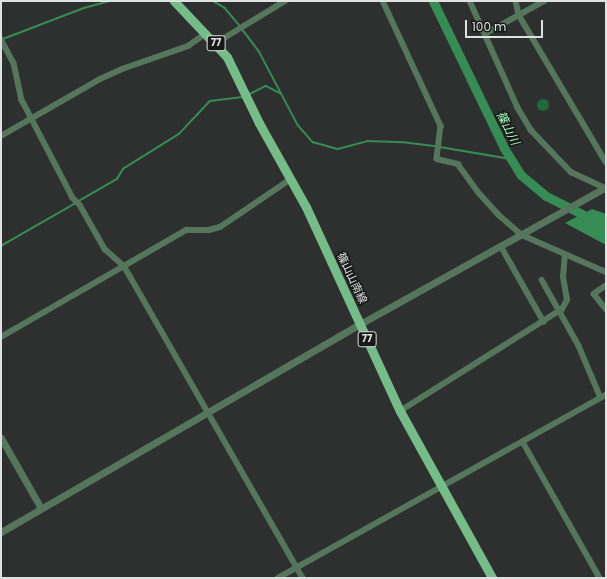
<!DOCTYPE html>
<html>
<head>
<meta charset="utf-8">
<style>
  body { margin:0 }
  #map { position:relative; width:607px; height:579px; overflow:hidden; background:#2e302f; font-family:Poppins,"Noto Sans JP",sans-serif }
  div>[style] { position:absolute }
  .green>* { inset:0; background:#1f6a3b }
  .round { border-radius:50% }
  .water>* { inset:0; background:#368c54 }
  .stream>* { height:1.5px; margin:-0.75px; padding:0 0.75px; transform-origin:0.75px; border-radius:0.75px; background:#368c54 }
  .river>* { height:9px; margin:-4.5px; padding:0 4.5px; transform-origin:4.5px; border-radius:4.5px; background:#368c54 }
  .minor>* { height:5.5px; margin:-2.75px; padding:0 2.75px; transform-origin:2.75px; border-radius:2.75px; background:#55765d }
  .tertiary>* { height:7px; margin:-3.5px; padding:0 3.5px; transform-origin:3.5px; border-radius:3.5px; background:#55765d }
  .primary>* { height:9px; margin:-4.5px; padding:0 4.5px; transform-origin:4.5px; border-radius:4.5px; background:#76bc89 }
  span { translate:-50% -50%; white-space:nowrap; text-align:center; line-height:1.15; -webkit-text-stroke:3px #171817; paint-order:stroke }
  .shield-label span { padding:1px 3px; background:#171817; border:1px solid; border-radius:3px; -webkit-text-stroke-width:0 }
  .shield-label { font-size:10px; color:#e0e2e1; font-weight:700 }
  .street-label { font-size:11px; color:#e0e2e1 }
  .water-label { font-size:12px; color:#a6fbbd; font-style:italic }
  .frame { position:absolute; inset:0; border:2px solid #e0e2e1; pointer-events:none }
  .scale { position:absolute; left:465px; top:20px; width:78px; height:18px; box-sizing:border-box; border:2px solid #e0e2e1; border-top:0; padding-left:5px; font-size:12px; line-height:14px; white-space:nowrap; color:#e0e2e1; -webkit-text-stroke:3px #171817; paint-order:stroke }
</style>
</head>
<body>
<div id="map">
  <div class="green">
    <div class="round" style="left:537px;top:99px;width:12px;height:12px"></div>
  </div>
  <div class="water">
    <div style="clip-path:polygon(592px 209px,606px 214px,606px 245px,565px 223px)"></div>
  </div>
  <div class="stream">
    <div style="left:213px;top:1px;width:14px;rotate:30deg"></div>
    <div style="left:225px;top:8px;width:25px;rotate:50deg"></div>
    <div style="left:243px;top:30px;width:26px;rotate:53deg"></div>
    <div style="left:259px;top:51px;width:84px;rotate:62.2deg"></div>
    <div style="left:298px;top:125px;width:23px;rotate:49deg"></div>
    <div style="left:313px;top:142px;width:26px;rotate:16deg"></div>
    <div style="left:338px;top:149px;width:30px;rotate:-15deg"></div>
    <div style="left:367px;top:141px;width:35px;rotate:2deg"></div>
    <div style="left:402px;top:142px;width:34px;rotate:7deg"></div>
    <div style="left:3px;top:39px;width:87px;rotate:-20.9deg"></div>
    <div style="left:84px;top:8px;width:27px;rotate:-15deg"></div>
    <div style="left:248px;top:95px;width:20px;rotate:-27deg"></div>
    <div style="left:266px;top:86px;width:16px;rotate:27deg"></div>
    <div style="left:440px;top:147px;width:72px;rotate:9.6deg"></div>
    <div style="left:79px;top:201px;width:44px;rotate:-30.1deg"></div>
    <div style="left:117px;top:179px;width:12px;rotate:-59deg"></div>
    <div style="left:123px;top:169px;width:66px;rotate:-32deg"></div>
    <div style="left:179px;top:134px;width:45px;rotate:-46.8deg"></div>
    <div style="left:210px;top:101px;width:33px;rotate:-7deg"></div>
    <div style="left:1px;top:246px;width:86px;rotate:-29.8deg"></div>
  </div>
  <div class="river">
    <div style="left:433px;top:1px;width:163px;rotate:64.2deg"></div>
    <div style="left:504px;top:148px;width:32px;rotate:58deg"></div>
    <div style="left:521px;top:175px;width:33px;rotate:40deg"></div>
    <div style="left:546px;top:196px;width:67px;rotate:26.6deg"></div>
  </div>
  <div class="minor">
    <div style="left:383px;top:1px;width:138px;rotate:65.1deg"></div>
    <div style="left:441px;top:126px;width:33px;rotate:97deg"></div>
    <div style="left:437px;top:159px;width:22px;rotate:13deg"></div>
    <div style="left:458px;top:164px;width:37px;rotate:54deg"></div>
    <div style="left:480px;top:194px;width:28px;rotate:48deg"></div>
    <div style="left:499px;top:215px;width:30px;rotate:41deg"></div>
    <div style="left:522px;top:235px;width:92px;rotate:23.8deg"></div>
    <div style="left:470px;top:1px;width:117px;rotate:65.8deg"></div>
    <div style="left:518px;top:108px;width:26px;rotate:59deg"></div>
    <div style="left:531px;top:130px;width:58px;rotate:46.4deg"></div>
    <div style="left:571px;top:172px;width:38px;rotate:25deg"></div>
    <div style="left:516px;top:1px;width:14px;rotate:78deg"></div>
    <div style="left:519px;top:15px;width:171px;rotate:59.4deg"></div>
    <div style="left:485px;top:34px;width:68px;rotate:-29.2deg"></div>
    <div style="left:1px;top:39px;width:27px;rotate:62deg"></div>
    <div style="left:14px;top:63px;width:38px;rotate:78deg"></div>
    <div style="left:22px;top:100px;width:110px;rotate:62.5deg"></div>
    <div style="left:73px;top:198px;width:10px;rotate:45deg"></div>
    <div style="left:80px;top:205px;width:51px;rotate:60.4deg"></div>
    <div style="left:105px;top:249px;width:25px;rotate:42deg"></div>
    <div style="left:124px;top:266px;width:12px;rotate:59deg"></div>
    <div style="left:130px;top:276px;width:348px;rotate:60.2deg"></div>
    <div style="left:216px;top:43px;width:81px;rotate:-31.3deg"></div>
    <div style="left:1px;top:136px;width:114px;rotate:-29.9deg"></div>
    <div style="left:100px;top:79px;width:24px;rotate:-24deg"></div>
    <div style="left:122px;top:69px;width:70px;rotate:-19.2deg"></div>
    <div style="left:188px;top:46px;width:21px;rotate:-35deg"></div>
    <div style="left:501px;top:246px;width:87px;rotate:60.5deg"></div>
    <div style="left:542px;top:280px;width:76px;rotate:60.7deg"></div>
    <div style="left:579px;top:346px;width:56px;rotate:67.1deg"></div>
    <div style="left:606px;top:286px;width:14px;rotate:146deg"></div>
    <div style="left:594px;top:294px;width:19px;rotate:51deg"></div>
    <div style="left:1px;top:337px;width:214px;rotate:-30deg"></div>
    <div style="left:186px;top:230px;width:23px"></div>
    <div style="left:209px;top:230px;width:11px;rotate:-15deg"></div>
    <div style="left:220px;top:227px;width:86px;rotate:-34.1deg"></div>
    <div style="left:400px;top:411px;width:191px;rotate:-32.2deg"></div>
    <div style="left:562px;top:309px;width:10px;rotate:-61deg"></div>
    <div style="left:567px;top:300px;width:23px;rotate:-100deg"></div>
    <div style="left:563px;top:277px;width:22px;rotate:-85deg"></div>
    <div style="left:523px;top:442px;width:156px;rotate:60.5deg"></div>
    <div style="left:278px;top:578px;width:376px;rotate:-29.2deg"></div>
  </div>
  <div class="tertiary">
    <div style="left:1px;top:438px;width:81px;rotate:60.3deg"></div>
    <div style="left:1px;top:532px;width:415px;rotate:-30.1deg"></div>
    <div style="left:360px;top:324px;width:282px;rotate:-29.1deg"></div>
  </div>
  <div class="primary">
    <div style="left:174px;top:1px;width:77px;rotate:46.6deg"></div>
    <div style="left:227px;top:57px;width:73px;rotate:64.1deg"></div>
    <div style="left:259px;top:123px;width:96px;rotate:60.8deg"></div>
    <div style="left:306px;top:207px;width:225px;rotate:65.3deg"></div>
    <div style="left:400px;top:411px;width:191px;rotate:61.1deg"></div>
  </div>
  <div class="shield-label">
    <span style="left:216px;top:43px">77</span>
    <span style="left:367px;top:339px">77</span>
  </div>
  <div class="street-label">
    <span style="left:352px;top:278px;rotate:65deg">篠山山南線</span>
  </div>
  <div class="water-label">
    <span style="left:508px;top:128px;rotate:63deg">篠山川</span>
  </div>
  <div class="frame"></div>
  <div class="scale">100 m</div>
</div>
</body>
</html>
